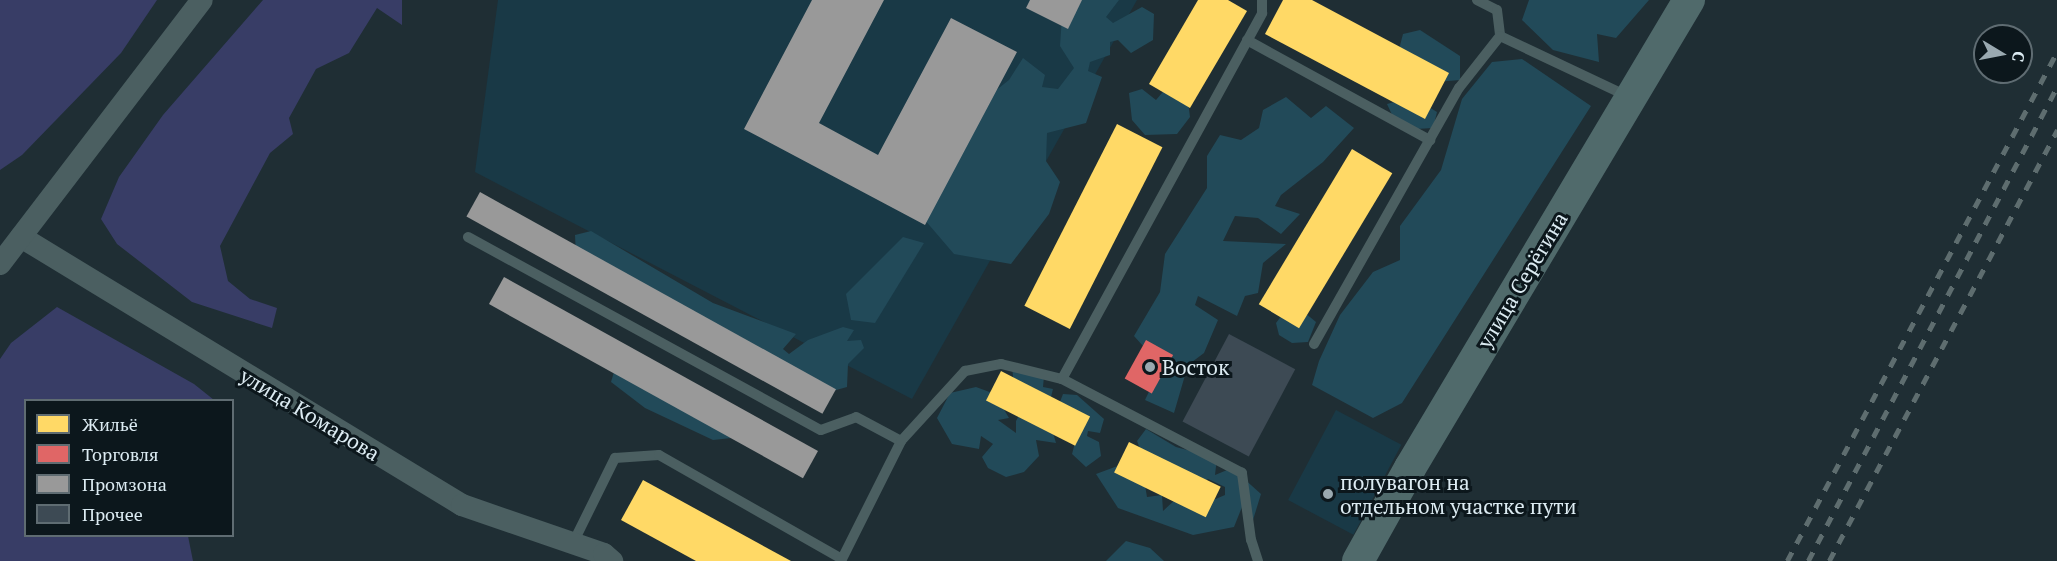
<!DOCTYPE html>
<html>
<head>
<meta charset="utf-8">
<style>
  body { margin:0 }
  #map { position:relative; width:2057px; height:561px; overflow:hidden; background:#1f2e34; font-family:"PT Serif",serif }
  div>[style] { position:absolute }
  .built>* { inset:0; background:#193946; transform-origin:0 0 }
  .green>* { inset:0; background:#224a59 }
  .water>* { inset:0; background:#383d66 }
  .homes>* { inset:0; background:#ffd966; transform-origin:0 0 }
  .shops>* { inset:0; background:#e06666; transform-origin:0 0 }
  .industry>* { inset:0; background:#999; transform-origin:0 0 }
  .building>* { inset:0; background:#3d4a54; transform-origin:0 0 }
  .lane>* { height:10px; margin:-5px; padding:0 5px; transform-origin:5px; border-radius:5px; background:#4b5f61 }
  .street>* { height:22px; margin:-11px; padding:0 11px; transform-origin:11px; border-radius:11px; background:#4b5f61 }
  .secondary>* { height:32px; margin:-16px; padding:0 16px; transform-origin:16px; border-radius:16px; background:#506a6b }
  .rail>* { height:4.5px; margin-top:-2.25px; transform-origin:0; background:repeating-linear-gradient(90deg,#5e6d6f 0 10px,transparent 0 20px) }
  .dots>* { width:16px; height:16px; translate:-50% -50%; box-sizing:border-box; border:3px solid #0c171c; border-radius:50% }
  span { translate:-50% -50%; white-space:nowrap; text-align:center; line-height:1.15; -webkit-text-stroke:6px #0c171c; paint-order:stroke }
  .street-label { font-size:21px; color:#dcebf2 }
  .poi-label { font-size:21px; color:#dcebf2 }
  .left { translate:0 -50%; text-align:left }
  .legend { position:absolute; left:24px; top:399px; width:210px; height:138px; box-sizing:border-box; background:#0c171c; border:2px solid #5f6c72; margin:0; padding:8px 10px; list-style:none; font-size:18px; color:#dcebf2 }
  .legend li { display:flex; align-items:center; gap:12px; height:30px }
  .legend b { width:30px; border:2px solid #5f6c72 }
  .north { position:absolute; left:1973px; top:24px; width:60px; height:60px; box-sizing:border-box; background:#0c171c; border:2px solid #5f6c72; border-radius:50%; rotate:100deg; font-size:16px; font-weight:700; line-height:24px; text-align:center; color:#dcebf2 }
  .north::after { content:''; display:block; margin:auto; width:21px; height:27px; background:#9aa9b0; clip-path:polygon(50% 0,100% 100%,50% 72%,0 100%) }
</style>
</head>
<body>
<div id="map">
  <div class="built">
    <div style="clip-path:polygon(498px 0,1137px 0,912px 399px,475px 172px)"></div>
    <div style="left:1336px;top:410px;width:74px;height:102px;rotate:28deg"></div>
  </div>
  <div class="green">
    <div style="clip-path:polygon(1070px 0,1119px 0,1106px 17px,1113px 23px,1142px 7px,1154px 14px,1153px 40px,1131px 53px,1118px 40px,1110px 42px,1110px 55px,1090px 62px,1088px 71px,1102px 77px,1086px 123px,1047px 133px,1046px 161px,1060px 182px,1049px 214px,1011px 264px,954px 254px,918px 212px,985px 99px,1009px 80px,1023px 58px,1045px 75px,1042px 87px,1058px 89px,1074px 68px,1060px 46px,1062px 16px)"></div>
    <div style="clip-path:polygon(1529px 0,1649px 0,1616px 38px,1597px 34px,1599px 62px,1553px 50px,1522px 20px)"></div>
    <div style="clip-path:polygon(1420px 30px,1460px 56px,1460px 80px,1436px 82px,1397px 57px,1403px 34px)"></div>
    <div style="clip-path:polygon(1522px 59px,1591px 106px,1402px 403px,1373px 418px,1312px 385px,1319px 361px,1340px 315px,1373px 272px,1400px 260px,1400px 226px,1441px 170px,1462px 99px,1492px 62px)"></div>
    <div style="clip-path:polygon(1167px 87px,1188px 101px,1190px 117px,1177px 134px,1145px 135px,1132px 120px,1129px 93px,1142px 89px,1156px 100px)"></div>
    <div style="clip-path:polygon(1286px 97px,1311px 118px,1326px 106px,1354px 128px,1323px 162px,1281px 195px,1275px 206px,1300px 214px,1281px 234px,1258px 218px,1235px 216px,1223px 241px,1286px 244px,1263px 263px,1258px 293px,1245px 296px,1237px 316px,1198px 296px,1195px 305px,1218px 320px,1204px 353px,1188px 365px,1174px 413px,1145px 400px,1155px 379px,1152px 356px,1134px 336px,1160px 292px,1165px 254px,1207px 188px,1207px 156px,1220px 135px,1241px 140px,1259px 128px,1263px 110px)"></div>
    <div style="clip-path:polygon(1412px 97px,1437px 112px,1433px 128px,1416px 129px,1394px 119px,1387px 104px)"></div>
    <div style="clip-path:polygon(591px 231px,713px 303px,796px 334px,783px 349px,789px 354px,808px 340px,843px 327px,854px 330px,847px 341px,861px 340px,864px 348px,848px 364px,847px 387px,829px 392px,576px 257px,575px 235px)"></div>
    <div style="clip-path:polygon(903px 237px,924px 243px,875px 323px,851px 320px,846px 294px)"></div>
    <div style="clip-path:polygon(1299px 308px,1316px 322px,1308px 342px,1292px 343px,1279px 335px,1276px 323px,1285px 311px)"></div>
    <div style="clip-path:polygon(616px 365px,741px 437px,713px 440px,645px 408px,611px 382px)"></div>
    <div style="clip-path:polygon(1012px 367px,1044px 376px,1043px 387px,1053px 389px,1049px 405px,1058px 407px,1063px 394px,1077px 395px,1104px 419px,1100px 433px,1088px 431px,1087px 436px,1099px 442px,1101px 456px,1086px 467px,1072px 454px,1079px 428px,1051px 426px,1056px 443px,1036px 440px,1039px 456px,1024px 472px,1006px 477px,988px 468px,982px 457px,993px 444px,981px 436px,979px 449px,952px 444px,937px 418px,950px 393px,976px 387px,995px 394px,1009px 418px,998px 420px,1016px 433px,1016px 421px,1022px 410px,1016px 404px)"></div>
    <div style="clip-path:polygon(1146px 429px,1176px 447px,1217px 458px,1215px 475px,1232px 468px,1261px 494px,1253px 520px,1242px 507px,1234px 527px,1193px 535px,1118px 508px,1096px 474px,1131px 461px,1144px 479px,1147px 497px,1162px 495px,1163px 511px,1179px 496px,1197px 507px,1225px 495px,1225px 487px,1208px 479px,1191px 490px,1145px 462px,1137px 441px)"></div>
    <div style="clip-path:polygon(1126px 541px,1150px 548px,1164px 561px,1106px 561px)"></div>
  </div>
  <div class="water">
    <div style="clip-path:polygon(0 0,157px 0,121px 53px,22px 155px,0 170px)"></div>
    <div style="clip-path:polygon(263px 0,402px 0,402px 25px,377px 8px,349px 53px,316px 69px,289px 118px,293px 134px,270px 153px,220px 246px,228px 281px,250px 299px,277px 308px,272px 328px,192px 302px,117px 244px,101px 219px,119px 177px,163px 115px)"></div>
    <div style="clip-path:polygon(57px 307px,194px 384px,214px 400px,26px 400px,26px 536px,188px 536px,193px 561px,0 561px,0 359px,11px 343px)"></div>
  </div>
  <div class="homes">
    <div style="clip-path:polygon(1198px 0,1228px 0,1247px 11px,1190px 108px,1149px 84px)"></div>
    <div style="clip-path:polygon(1283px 0,1312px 0,1449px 73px,1425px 119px,1265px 34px)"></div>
    <div style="left:1117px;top:124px;width:51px;height:204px;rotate:27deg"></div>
    <div style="left:1352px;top:149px;width:47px;height:181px;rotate:31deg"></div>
    <div style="left:1001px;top:371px;width:100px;height:33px;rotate:27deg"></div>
    <div style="left:1129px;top:442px;width:102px;height:34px;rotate:26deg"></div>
    <div style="clip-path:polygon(643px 480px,791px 561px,696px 561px,621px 520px)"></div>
  </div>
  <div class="shops">
    <div style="left:1146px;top:340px;width:31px;height:44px;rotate:29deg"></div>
  </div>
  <div class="industry">
    <div style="clip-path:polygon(812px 0,884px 0,819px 123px,878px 155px,951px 18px,1017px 52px,925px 225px,744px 129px)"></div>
    <div style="clip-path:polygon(1030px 0,1082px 0,1068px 29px,1026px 8px)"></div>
    <div style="left:480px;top:192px;width:407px;height:28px;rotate:29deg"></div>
    <div style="left:504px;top:277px;width:359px;height:31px;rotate:29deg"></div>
  </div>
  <div class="building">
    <div style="left:1229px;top:334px;width:75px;height:99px;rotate:28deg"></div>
  </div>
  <div class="lane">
    <div style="left:1477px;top:0;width:22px;rotate:27deg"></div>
    <div style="left:1497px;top:10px;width:26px;rotate:83deg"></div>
    <div style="left:1500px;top:36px;width:140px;rotate:25.3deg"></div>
    <div style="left:1247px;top:40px;width:209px;rotate:28.7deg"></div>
    <div style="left:468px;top:237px;width:402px;rotate:28.7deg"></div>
    <div style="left:821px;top:430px;width:37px;rotate:-20deg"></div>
    <div style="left:856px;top:417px;width:51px;rotate:28.1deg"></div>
    <div style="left:1314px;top:344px;width:294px;rotate:-60.5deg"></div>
    <div style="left:1459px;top:88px;width:66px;rotate:-51.7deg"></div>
    <div style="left:573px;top:543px;width:95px;rotate:-63.7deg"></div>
    <div style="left:615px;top:458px;width:44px;rotate:-3.9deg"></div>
    <div style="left:659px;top:455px;width:210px;rotate:29.6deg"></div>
    <div style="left:841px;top:561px;width:134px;rotate:-63.4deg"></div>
    <div style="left:901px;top:441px;width:95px;rotate:-47.6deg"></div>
    <div style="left:965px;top:371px;width:37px;rotate:-11deg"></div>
    <div style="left:1001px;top:364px;width:63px;rotate:13.8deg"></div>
    <div style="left:1258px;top:561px;width:22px;rotate:-108deg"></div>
    <div style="left:1251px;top:540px;width:68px;rotate:-97.7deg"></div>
    <div style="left:1242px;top:473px;width:203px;rotate:-152.4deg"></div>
    <div style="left:1062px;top:379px;width:417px;rotate:-61.3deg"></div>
    <div style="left:1262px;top:13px;width:13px;rotate:-90deg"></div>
  </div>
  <div class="street">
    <div style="left:21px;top:237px;width:516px;rotate:31.29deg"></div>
    <div style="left:462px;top:505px;width:150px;rotate:19deg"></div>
    <div style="left:604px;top:554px;width:11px;rotate:41deg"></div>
    <div style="left:0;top:264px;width:332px;rotate:-52.6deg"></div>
  </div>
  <div class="secondary">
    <div style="left:1358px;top:561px;width:107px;rotate:-60.8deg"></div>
    <div style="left:1410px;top:468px;width:545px;rotate:-59.2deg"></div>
  </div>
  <div class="rail">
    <div style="left:1787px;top:561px;width:576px;rotate:-62.06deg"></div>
    <div style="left:1808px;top:561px;width:535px;rotate:-62.29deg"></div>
    <div style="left:1829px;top:561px;width:488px;rotate:-62.1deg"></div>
  </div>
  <div class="dots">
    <div style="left:1150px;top:367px;background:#9aa9b0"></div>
    <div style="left:1328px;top:494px;background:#9aa9b0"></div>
  </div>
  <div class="street-label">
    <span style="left:1522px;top:280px;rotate:-59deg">улица Серёгина</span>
    <span style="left:310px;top:414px;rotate:31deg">улица Комарова</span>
  </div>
  <div class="poi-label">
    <span class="left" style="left:1162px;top:367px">Восток</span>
    <span class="left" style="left:1340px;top:494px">полувагон на<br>отдельном участке пути</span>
  </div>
  <ul class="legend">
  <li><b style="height:16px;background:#ffd966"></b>Жильё</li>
  <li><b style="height:16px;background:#e06666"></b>Торговля</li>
  <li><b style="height:16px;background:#999"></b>Промзона</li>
  <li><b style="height:16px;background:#3d4a54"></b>Прочее</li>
  </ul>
  <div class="north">С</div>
</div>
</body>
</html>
